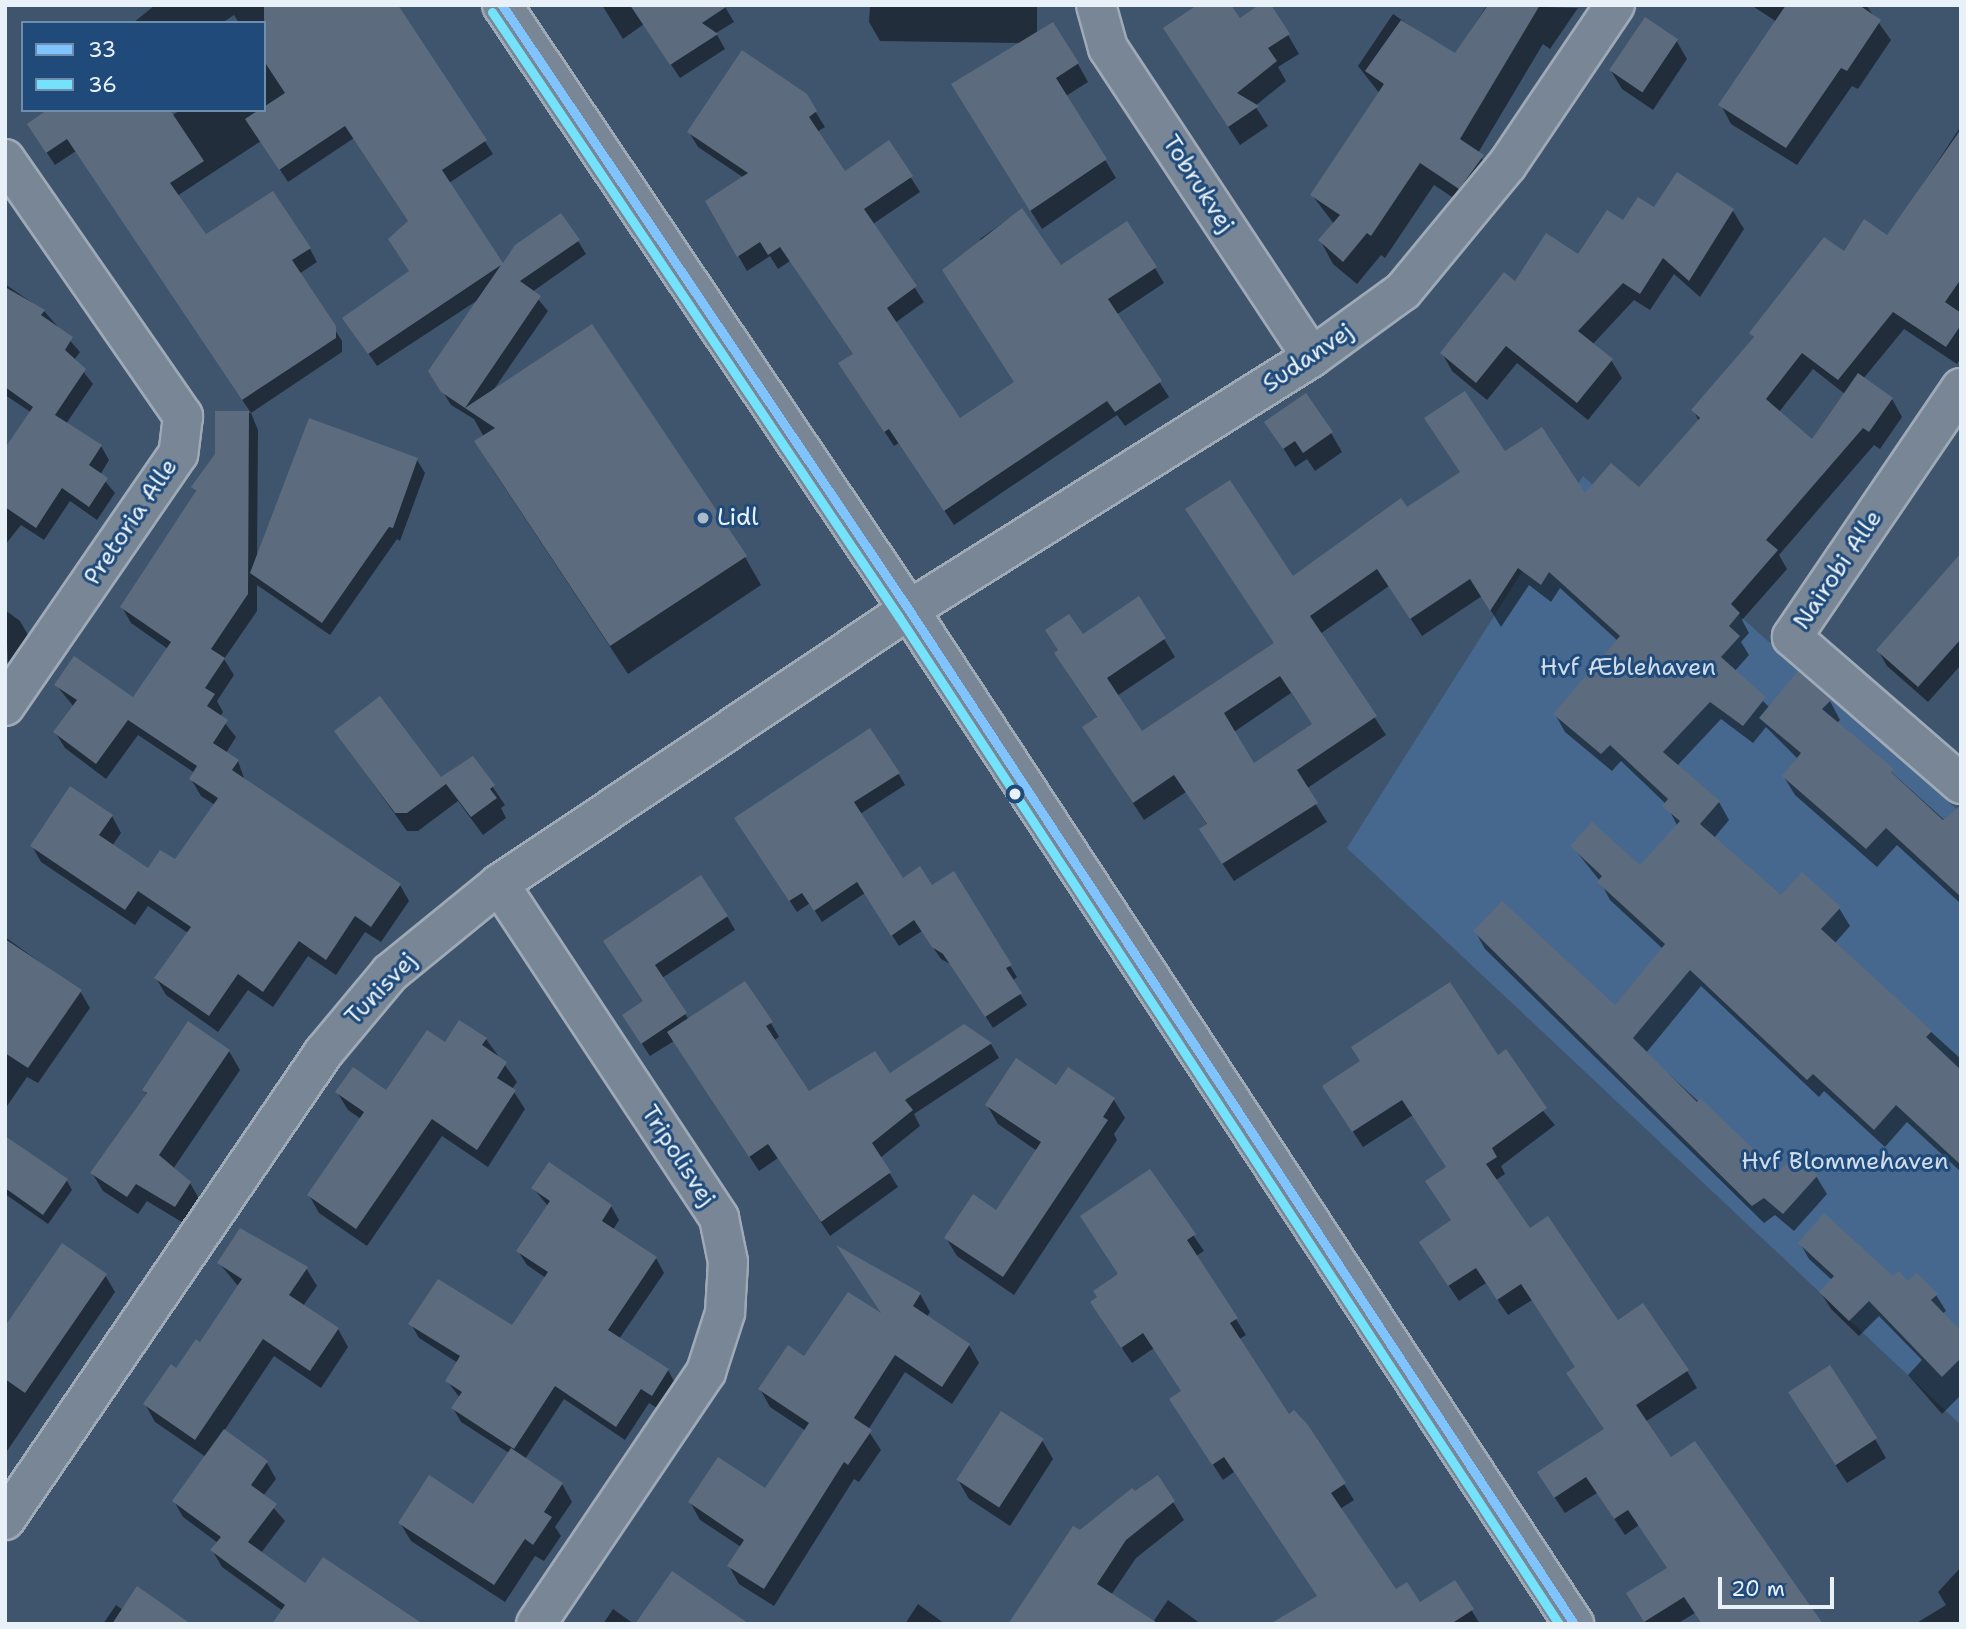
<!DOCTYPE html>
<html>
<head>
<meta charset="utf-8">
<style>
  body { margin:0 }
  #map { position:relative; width:1966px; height:1629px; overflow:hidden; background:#3f556e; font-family:"Shantell Sans",sans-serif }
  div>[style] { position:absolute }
  .green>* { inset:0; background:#46688e }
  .shadow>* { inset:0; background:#0007 }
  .building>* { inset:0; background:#5c6c7e; transform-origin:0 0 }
  .roads { filter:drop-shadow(2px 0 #9faab7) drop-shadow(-2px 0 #9faab7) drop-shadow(0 2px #9faab7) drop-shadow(0 -2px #9faab7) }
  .minor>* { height:38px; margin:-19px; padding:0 19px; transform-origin:19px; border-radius:19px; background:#798695 }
  .bus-1>* { height:9px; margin:-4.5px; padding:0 4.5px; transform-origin:4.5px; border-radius:4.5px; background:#80c4ff }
  .bus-2>* { height:9px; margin:-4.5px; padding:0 4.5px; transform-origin:4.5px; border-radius:4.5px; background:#73e2fa }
  .dots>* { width:19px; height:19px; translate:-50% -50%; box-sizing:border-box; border:4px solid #1f4a7a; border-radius:50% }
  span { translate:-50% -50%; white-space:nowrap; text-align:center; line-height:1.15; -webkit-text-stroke:6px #1f4a7a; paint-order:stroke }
  .street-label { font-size:24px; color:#e8f1f8 }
  .poi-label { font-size:24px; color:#e8f1f8 }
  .left { translate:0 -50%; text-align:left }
  .park-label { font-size:24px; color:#d0dde9 }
  .frame { position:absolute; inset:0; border:7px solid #e8f1f8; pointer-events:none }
  .legend { position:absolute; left:21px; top:21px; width:245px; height:91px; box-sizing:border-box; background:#1f4a7a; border:2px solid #6f8dac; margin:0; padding:9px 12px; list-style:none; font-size:21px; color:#e8f1f8 }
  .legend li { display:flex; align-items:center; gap:14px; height:35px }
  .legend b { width:35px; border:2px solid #6f8dac }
  .scale { position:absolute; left:1718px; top:1577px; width:116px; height:32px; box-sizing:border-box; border:4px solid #e8f1f8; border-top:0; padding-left:9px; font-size:21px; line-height:24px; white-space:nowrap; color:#e8f1f8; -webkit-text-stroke:5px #1f4a7a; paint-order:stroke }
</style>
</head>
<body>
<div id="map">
  <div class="green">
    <div style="clip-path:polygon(1583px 476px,1961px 813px,1961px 1425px,1347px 848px)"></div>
  </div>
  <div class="shadow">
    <div style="clip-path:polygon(155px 5px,398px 8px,493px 154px,449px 183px,503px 266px,578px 241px,586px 254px,532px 292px,548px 311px,492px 392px,745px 557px,761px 585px,628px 674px,493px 470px,477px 442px,484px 437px,474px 419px,451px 405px,438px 384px,481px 298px,377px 366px,344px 318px,411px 272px,409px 222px,354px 138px,288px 182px,261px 141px,177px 196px,205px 236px,310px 249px,317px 262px,299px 274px,342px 341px,342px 352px,251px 413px,76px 151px,55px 165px,37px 138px,173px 115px,180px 110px,264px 110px,264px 23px,239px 23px,234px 15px,222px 23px,133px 23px)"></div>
    <div style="clip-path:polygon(602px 5px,724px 5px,734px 22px,716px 33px,725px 49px,680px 78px,644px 24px,623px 39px)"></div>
    <div style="clip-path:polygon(870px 5px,1037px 5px,1037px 34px,1078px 64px,1088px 82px,1066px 96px,1116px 178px,1042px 229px,964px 103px,1022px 43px,880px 41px,869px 22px)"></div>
    <div style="clip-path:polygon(1487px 5px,1578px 8px,1550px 49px,1543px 44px,1478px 153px,1496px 179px,1473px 211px,1434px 185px,1385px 258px,1381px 255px,1357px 284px,1333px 264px,1320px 240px,1334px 224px,1312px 195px,1380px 94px,1358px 66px,1393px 14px,1455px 56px)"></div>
    <div style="clip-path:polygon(1751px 5px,1866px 5px,1891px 40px,1858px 89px,1852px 86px,1797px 165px,1731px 124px,1721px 105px,1777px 22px)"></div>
    <div style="clip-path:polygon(1239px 21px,1288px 35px,1299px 54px,1278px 67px,1286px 81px,1255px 106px,1268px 126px,1240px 145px,1176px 47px)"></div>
    <div style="clip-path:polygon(1676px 40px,1687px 59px,1653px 110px,1622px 89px,1611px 71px)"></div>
    <div style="clip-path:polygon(805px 95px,825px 127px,817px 132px,844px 174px,888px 142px,920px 192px,873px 224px,924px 302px,895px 323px,960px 420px,1016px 383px,980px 239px,1021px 210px,1061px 268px,1155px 268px,1164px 283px,1116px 315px,1169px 397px,1125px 426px,1117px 415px,954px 525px,899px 443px,894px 446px,849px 378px,854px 355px,790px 261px,778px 269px,770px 256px,747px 271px,707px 202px,744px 178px,698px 147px,689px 132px)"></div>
    <div style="clip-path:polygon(evenodd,1961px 126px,1961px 358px,1957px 364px,1904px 329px,1863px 379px,1892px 399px,1902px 417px,1880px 449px,1874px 445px,1779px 555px,1787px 569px,1742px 620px,1749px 633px,1741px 642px,1749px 655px,1734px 672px,1770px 708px,1830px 701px,1840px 720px,1837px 723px,1961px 835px,1961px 904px,1897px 845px,1877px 867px,1795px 795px,1784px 777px,1798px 759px,1766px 727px,1753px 743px,1721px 719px,1677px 766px,1719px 802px,1729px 820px,1714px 838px,1781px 897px,1839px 908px,1850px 926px,1834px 944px,1961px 1059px,1961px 1172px,1907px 1122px,1885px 1147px,1824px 1091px,1819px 1097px,1701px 986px,1646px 1053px,1778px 1175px,1816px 1176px,1827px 1194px,1794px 1231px,1775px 1215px,1764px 1223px,1485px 949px,1475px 931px,1615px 1007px,1663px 949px,1610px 900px,1600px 881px,1572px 846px,1640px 867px,1678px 827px,1666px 804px,1621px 761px,1612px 771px,1565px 732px,1555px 714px,1618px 641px,1560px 588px,1551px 602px,1529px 585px,1501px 627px,1482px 596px,1422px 636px,1389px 586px,1320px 634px,1386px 735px,1306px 789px,1327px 822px,1234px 881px,1212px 848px,1208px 826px,1186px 792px,1144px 820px,1095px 745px,1098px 719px,1067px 672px,1082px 637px,1139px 598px,1175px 657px,1117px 696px,1142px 734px,1275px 644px,1292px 578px,1505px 453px,1585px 496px,1639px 490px,1699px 421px,1693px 410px,1755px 339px,1751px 333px,1844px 253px,1888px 237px,1961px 126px,1813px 369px,1845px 394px,1813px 441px,1779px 412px,1813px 369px,1961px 126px,1291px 693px,1313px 725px,1254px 765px,1234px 732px,1291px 693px)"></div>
    <div style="clip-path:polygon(1678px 174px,1733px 211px,1744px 229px,1700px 297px,1674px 274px,1650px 310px,1634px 300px,1592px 345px,1611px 360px,1622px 378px,1588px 420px,1517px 363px,1487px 400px,1452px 371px,1442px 353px,1515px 283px,1578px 257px,1624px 222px,1655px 210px)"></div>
    <div style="clip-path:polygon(5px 284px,44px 311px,80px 352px,74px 360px,93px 384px,66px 424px,101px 446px,109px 460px,100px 475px,115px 493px,97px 520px,70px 501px,44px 540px,21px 525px,5px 545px,5px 451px,32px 413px,5px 395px)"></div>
    <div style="clip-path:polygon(217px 413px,251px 413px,258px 430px,257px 558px,417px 460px,425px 473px,400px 541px,397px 539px,330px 635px,257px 585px,257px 611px,224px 659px,234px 675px,217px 701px,223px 712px,220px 717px,236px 737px,226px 753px,238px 761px,245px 781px,400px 885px,409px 901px,381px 942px,365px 932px,336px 975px,308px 956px,273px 1007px,248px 990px,218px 1032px,166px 995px,156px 978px,188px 933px,148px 906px,135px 925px,41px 862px,32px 846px,112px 816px,121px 833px,112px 846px,148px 871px,175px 862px,215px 805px,201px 796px,191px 779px,195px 773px,138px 735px,106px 779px,65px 748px,55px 732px,74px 707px,56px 685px,134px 699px,168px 649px,131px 623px,122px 607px,197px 494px,193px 488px,216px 454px)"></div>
    <div style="clip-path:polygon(1267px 422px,1331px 433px,1342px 452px,1315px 471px,1307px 459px,1295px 467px)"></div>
    <div style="clip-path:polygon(1961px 556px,1961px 665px,1928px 702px,1887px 666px,1878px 650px)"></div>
    <div style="clip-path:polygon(5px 610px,20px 621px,28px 635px,8px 663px)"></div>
    <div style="clip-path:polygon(336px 732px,441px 780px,473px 758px,505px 805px,501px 808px,506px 818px,483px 835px,458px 801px,418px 831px,407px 831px)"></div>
    <div style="clip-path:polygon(898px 773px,905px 785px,860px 814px,903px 880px,932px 887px,953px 873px,1017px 977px,1012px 981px,1027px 1005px,993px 1028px,952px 965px,941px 959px,922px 931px,899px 946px,865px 893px,822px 922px,810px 903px,797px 912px,743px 830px)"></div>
    <div style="clip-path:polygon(727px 916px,735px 930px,662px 978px,689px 1020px,771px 1023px,779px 1037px,773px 1041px,808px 1093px,890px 1076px,964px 1026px,991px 1044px,999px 1058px,914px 1114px,920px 1126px,880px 1158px,898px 1187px,830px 1236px,778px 1158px,759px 1171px,674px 1041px,650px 1056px,632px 1029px,645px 1002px,613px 954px)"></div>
    <div style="clip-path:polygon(5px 937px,80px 991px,90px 1008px,38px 1083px,27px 1077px,5px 1109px)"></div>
    <div style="clip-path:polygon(486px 1039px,517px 1082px,512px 1089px,525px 1109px,488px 1167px,442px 1136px,367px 1246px,319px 1213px,309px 1195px,361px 1119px,348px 1110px,337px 1092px,387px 1092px,445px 1044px)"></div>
    <div style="clip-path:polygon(229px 1051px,240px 1070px,173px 1169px,190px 1183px,201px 1202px,185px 1224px,147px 1201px,138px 1214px,103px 1191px,92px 1173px,147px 1095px,144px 1090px)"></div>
    <div style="clip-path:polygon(1497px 1057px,1555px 1125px,1501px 1166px,1505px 1174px,1496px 1180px,1529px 1231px,1618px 1322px,1687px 1371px,1697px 1388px,1645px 1422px,1695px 1613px,1677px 1624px,1646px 1624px,1637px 1610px,1668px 1569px,1639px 1525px,1625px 1535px,1597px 1493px,1565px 1513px,1549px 1489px,1605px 1430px,1577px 1368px,1532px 1300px,1508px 1315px,1486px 1283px,1459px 1301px,1431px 1259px,1452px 1222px,1447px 1168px,1413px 1115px,1363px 1147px,1334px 1103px)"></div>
    <div style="clip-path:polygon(1057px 1088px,1114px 1100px,1125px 1118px,1114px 1134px,1117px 1140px,1014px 1295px,957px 1256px,946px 1238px,997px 1212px,1037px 1151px,998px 1124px,987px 1105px)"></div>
    <div style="clip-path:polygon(5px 1138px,67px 1181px,72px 1190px,48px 1224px,5px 1194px)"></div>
    <div style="clip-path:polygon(1150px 1172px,1204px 1251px,1196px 1256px,1246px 1335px,1238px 1340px,1288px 1416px,1306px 1426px,1344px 1484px,1354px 1500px,1340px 1509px,1395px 1591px,1419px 1604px,1454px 1582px,1480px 1624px,1318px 1624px,1318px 1597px,1234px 1472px,1223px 1480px,1181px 1416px,1183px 1392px,1154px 1348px,1132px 1363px,1102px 1319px,1120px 1276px)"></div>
    <div style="clip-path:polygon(533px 1188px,611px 1206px,619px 1220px,613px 1230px,656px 1258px,664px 1273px,619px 1339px,668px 1370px,676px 1385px,660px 1410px,649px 1403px,625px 1440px,564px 1399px,525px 1459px,562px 1484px,572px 1502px,555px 1527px,561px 1536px,544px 1561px,535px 1556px,505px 1602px,411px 1541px,400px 1523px,474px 1507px,509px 1453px,461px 1422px,453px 1408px,460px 1398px,447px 1381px,458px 1363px,419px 1338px,411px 1324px,513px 1327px,546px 1278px,527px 1265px,518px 1251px,548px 1206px)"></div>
    <div style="clip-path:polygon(1800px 1243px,1936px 1295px,1946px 1311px,1942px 1314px,1961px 1334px,1961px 1395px,1942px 1414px,1908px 1375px,1922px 1360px,1879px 1316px,1859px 1336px,1831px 1309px,1821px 1293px,1833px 1281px,1809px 1259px)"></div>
    <div style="clip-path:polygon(219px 1263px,306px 1268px,317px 1286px,303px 1306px,338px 1329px,348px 1347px,321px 1388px,274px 1356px,224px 1431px,267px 1463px,276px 1479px,263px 1496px,285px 1521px,261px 1553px,305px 1586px,420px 1624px,283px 1611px,222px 1567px,212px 1550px,218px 1543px,183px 1517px,174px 1501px,206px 1457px,155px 1422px,145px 1404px,201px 1345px,239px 1287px)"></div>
    <div style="clip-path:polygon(105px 1275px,115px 1292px,5px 1454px,5px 1329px)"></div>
    <div style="clip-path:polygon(920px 1294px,930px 1312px,927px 1317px,969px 1345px,979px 1363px,952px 1404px,905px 1372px,868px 1430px,881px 1450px,859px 1482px,854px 1479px,774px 1606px,739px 1584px,729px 1566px,741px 1547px,700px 1520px,690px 1502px,765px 1491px,806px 1431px,770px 1407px,760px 1389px,805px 1358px)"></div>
    <div style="clip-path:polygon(1801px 1412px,1875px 1439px,1886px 1458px,1847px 1483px)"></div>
    <div style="clip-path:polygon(1042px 1440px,1053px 1459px,1010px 1526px,969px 1499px,958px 1480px)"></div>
    <div style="clip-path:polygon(1173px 1502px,1184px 1520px,1136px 1558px,1111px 1595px,1153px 1622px,1168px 1600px,1201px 1624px,1015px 1624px,1080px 1532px)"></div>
    <div style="clip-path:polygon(1961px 1567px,1961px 1624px,1915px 1624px,1946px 1605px,1938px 1592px)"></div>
    <div style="clip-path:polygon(918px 1604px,945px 1624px,905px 1624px)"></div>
    <div style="clip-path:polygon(116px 1605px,123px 1610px,177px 1624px,103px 1624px)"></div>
    <div style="clip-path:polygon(613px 1609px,634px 1624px,603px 1624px)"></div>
  </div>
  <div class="building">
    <div style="clip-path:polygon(264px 5px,398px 5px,487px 140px,442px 170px,503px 263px,515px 245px,561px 213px,580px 240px,520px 281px,541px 296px,465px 408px,441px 392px,428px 371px,501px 265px,368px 354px,342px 318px,409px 271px,388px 239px,408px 221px,345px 126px,279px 170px,245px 119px,285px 93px,264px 61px)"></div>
    <div style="clip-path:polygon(630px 5px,729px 5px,702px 23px,718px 34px,670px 65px)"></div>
    <div style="clip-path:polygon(1197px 5px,1231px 5px,1240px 18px,1259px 5px,1271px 5px,1290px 34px,1268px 48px,1277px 61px,1237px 93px,1259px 106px,1228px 127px,1163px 28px)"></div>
    <div style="clip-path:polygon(1488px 5px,1540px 5px,1460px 139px,1484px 155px,1459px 189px,1420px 163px,1371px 236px,1367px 233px,1343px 262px,1318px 240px,1340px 215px,1310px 195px,1384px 84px,1365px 71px,1401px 20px,1455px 53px)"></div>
    <div style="clip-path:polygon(1786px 5px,1859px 5px,1881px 20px,1847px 71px,1841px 68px,1786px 148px,1718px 105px)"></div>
    <div style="left:1645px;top:17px;width:40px;height:64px;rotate:34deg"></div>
    <div style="clip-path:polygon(1053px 22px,1079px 63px,1056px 78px,1107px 159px,1030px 211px,951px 84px)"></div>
    <div style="clip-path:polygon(742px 50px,807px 94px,817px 111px,809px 117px,845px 171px,889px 140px,913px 176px,864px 209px,917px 286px,887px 308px,960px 418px,1014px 382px,942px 270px,1022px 208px,1061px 265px,1127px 221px,1157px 267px,1108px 299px,1162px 381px,1115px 412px,1107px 401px,944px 511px,889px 429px,884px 432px,838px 363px,853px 354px,780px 247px,768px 255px,760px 242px,737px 257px,705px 201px,748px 173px,687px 132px)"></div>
    <div style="clip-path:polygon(47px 110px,170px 110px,204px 161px,170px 183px,206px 234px,273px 191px,311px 248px,292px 260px,336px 326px,336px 338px,242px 400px,67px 139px,46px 153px,27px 124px)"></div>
    <div style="clip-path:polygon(evenodd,1961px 129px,1961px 279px,1945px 302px,1961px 313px,1961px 325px,1946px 347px,1893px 312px,1838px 380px,1802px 353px,1766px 399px,1812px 439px,1858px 373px,1893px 398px,1869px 432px,1863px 428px,1766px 540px,1778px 550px,1731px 604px,1740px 613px,1729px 626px,1740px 636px,1721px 657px,1766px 697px,1743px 726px,1710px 702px,1663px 752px,1720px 801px,1700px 824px,1781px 895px,1802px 872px,1841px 907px,1821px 929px,1932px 1031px,1926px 1037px,1961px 1070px,1961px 1165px,1896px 1105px,1874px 1130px,1813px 1074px,1807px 1080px,1690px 970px,1633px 1038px,1697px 1102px,1700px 1098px,1778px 1173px,1794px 1154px,1818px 1175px,1783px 1214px,1764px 1198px,1752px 1206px,1473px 931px,1502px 901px,1615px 1005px,1665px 944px,1597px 882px,1602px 876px,1570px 846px,1592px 822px,1640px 865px,1680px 821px,1662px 806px,1668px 799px,1610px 745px,1601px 754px,1553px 714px,1620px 636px,1549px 572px,1541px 585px,1518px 568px,1490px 611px,1470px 579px,1410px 619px,1377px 569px,1310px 616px,1377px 716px,1297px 770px,1318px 803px,1222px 864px,1199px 829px,1207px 824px,1174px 775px,1133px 803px,1082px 727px,1097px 717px,1054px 653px,1058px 650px,1045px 630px,1069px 614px,1083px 634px,1139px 596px,1166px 638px,1107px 678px,1142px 731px,1274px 643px,1185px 509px,1230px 480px,1293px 576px,1401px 498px,1407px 507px,1460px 472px,1424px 418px,1465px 391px,1505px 451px,1542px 427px,1585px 493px,1611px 463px,1639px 487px,1700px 418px,1691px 410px,1754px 337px,1749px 333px,1824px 237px,1844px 251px,1864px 219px,1887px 235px,1961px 129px,1280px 676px,1312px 724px,1254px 763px,1224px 713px,1280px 676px)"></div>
    <div style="clip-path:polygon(1677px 172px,1734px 209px,1689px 281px,1663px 258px,1640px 294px,1623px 283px,1578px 331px,1613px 359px,1577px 403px,1506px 346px,1476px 383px,1440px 353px,1504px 272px,1515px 281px,1546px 233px,1578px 254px,1607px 210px,1623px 220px,1638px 197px,1654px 207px)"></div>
    <div style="clip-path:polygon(5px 287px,45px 310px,41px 315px,73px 337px,65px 350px,86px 369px,55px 415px,102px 445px,89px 465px,108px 478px,89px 507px,62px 488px,36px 528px,5px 507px,5px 448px,33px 407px,5px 387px)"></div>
    <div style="clip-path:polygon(592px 324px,747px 556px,610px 646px,474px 441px,495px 428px,465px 408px)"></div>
    <div style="clip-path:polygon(1306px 393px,1333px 432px,1303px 453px,1295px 441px,1283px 449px,1264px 422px)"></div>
    <div style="clip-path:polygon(215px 411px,249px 411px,248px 594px,211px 649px,225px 658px,205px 688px,215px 694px,207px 706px,228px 720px,213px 743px,239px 760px,232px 770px,401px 884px,371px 927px,355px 916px,326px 960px,299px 941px,263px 992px,238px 974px,209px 1016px,154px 978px,191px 927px,138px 891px,125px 910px,30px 846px,70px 786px,113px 815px,99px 835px,148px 868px,160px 850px,175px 859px,218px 798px,189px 779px,197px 766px,128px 720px,96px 764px,53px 732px,77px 700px,54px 685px,74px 656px,133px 697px,171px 642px,120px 607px,196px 491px,191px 487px,215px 454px)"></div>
    <div style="clip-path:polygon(309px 418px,418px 458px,393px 528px,389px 527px,322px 623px,250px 573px)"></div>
    <div style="clip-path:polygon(1961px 553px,1961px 639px,1918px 687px,1876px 650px)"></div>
    <div style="clip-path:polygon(1798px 671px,1831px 700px,1822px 709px,1894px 769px,1891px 772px,1943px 820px,1961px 805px,1961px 897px,1886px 828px,1866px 849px,1782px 776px,1801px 753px,1759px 718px)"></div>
    <div style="clip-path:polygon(380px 696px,441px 777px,473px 756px,495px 785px,490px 789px,497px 798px,471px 817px,446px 784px,407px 813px,395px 813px,334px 731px)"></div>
    <div style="clip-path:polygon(870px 728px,900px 773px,854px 802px,903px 878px,920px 866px,932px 885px,954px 871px,1012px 965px,1006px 968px,1022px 993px,985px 1017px,943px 954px,932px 947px,914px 920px,891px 936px,857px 882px,814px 911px,802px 893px,789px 901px,734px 818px)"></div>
    <div style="clip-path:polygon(701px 875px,728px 916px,655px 965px,687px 1013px,641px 1044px,622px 1015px,643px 1001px,603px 941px)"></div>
    <div style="clip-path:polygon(5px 939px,82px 990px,28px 1068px,5px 1053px)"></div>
    <div style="clip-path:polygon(745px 981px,773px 1022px,766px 1026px,809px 1091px,875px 1051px,890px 1073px,964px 1024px,992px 1043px,905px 1100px,913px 1110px,872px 1143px,891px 1172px,821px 1222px,768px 1144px,749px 1157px,667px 1032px)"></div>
    <div style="clip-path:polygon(1450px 982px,1498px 1055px,1506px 1049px,1547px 1108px,1492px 1148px,1497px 1157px,1486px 1164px,1530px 1228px,1548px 1216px,1618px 1320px,1643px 1303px,1689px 1370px,1636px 1405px,1671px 1457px,1695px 1441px,1823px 1624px,1702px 1624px,1684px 1597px,1644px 1622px,1626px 1593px,1667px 1568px,1628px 1510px,1614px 1519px,1586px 1477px,1554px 1498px,1537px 1472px,1604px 1429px,1566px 1373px,1575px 1367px,1521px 1284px,1497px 1300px,1476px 1268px,1448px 1286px,1419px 1242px,1451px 1220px,1425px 1181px,1446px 1167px,1402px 1100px,1352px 1132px,1322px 1086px,1360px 1061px,1351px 1047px)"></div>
    <div style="clip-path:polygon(459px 1020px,487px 1038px,482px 1045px,507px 1062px,497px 1078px,516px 1090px,477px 1150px,432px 1119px,356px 1229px,307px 1195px,364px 1112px,335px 1092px,353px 1067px,386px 1090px,427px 1030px,445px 1042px)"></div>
    <div style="clip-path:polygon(188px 1021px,230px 1050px,159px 1155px,191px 1182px,175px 1207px,136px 1184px,127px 1197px,90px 1173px,147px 1093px,142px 1090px)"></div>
    <div style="clip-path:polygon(1016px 1058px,1056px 1085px,1068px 1067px,1115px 1098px,1103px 1117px,1108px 1120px,1003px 1277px,944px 1238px,973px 1194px,996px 1210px,1041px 1142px,985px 1105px)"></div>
    <div style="clip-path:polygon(5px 1136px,68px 1179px,43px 1215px,5px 1188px)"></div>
    <div style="clip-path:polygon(549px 1162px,612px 1205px,602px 1221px,657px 1257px,608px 1330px,669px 1369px,652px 1396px,641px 1389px,616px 1427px,555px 1386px,514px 1449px,451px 1408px,462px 1392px,445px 1381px,460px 1356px,408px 1324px,438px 1279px,512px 1325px,548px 1272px,516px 1251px,550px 1201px,531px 1188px)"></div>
    <div style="clip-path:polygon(1150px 1169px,1196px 1234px,1187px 1240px,1238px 1318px,1230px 1323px,1289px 1414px,1294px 1410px,1308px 1425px,1346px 1483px,1331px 1493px,1396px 1589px,1407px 1582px,1420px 1602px,1455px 1580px,1474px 1609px,1451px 1624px,1270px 1624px,1317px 1596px,1224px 1457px,1212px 1465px,1169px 1399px,1181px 1391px,1143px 1333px,1121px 1348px,1090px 1302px,1097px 1297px,1093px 1291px,1118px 1274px,1080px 1216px)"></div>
    <div style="clip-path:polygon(1824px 1213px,1893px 1276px,1899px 1271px,1908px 1281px,1917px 1273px,1938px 1294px,1931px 1300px,1961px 1331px,1961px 1358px,1942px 1377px,1869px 1301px,1849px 1321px,1819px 1292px,1834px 1276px,1798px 1243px)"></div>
    <div style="clip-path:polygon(240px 1228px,308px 1267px,289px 1295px,339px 1328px,310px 1371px,263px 1339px,195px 1440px,143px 1404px,171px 1364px,176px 1368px,196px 1339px,200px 1342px,242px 1279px,217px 1263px)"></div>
    <div style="clip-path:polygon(62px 1243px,107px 1274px,25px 1393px,5px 1379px,5px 1326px)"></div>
    <div style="clip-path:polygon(836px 1245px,921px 1293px,913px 1306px,970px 1344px,942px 1387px,895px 1355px,854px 1418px,872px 1430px,848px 1465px,844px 1462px,764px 1589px,727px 1566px,744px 1540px,688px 1502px,718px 1457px,765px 1488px,809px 1423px,758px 1389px,788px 1345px,804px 1356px,848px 1292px,881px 1313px)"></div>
    <div style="left:1830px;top:1365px;width:87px;height:50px;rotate:57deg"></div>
    <div style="left:1001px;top:1411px;width:51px;height:82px;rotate:33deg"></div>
    <div style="clip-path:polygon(224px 1429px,268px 1461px,251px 1485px,277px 1504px,248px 1542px,305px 1583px,323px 1557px,423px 1624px,272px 1624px,285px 1605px,210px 1550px,221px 1537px,172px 1501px)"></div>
    <div style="clip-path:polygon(511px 1448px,563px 1483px,544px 1512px,552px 1517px,533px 1545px,525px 1539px,494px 1585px,398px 1523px,429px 1475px,473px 1504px)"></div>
    <div style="clip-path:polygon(1158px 1475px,1175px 1501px,1126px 1540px,1097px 1584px,1159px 1624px,1008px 1624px,1073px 1526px,1080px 1530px,1132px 1488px,1135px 1491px)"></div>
    <div style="clip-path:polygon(672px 1571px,749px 1624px,635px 1624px)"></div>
    <div style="clip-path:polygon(137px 1586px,191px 1624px,112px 1624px)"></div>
  </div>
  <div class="roads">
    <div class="minor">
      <div style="left:502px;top:5px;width:729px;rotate:56.07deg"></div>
      <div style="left:909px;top:610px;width:1213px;rotate:56.74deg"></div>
      <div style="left:1096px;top:5px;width:45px;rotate:74.4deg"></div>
      <div style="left:1108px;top:48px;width:370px;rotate:56.6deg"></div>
      <div style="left:5px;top:159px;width:313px;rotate:55.3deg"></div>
      <div style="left:183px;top:416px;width:38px;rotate:97deg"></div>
      <div style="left:178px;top:454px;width:306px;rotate:124.5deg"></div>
      <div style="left:1961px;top:388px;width:301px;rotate:124.2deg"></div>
      <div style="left:1792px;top:637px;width:224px;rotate:41deg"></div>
      <div style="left:499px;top:884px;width:400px;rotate:56.6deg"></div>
      <div style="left:719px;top:1218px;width:45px;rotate:78.4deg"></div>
      <div style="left:728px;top:1262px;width:51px;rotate:93.4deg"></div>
      <div style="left:725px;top:1313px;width:62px;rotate:107.9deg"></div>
      <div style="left:706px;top:1372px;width:304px;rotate:124deg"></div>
      <div style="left:5px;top:1520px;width:566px;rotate:-55.72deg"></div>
      <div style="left:324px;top:1052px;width:103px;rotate:-50.1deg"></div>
      <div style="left:390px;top:973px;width:141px;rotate:-39.2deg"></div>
      <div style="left:499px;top:884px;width:493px;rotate:-33.8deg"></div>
      <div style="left:909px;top:610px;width:476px;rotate:-32.1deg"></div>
      <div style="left:1312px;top:357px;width:112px;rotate:-36deg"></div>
      <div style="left:1403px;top:291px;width:163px;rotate:-50.5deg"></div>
      <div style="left:1507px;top:165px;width:193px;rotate:-56deg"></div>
    </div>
  </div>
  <div class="bus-1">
    <div style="left:502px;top:5px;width:729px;rotate:56.07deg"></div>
    <div style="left:909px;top:610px;width:1213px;rotate:56.74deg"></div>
  </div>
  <div class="bus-2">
    <div style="left:492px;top:12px;width:729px;rotate:56.07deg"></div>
    <div style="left:899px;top:617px;width:1204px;rotate:56.76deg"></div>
  </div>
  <div class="dots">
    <div style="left:703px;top:518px;background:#adbac8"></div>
    <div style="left:1015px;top:794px;background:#e8f1f8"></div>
  </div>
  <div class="street-label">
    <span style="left:1198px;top:184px;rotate:57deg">Tobrukvej</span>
    <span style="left:1308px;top:358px;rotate:-34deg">Sudanvej</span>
    <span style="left:131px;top:522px;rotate:-56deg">Pretoria Alle</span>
    <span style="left:1838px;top:570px;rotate:-56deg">Nairobi Alle</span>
    <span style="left:381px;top:989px;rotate:-46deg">Tunisvej</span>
    <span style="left:678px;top:1156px;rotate:57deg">Tripolisvej</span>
  </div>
  <div class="poi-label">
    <span class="left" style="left:717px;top:518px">Lidl</span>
  </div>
  <div class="park-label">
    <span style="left:1628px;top:668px">Hvf Æblehaven</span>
    <span style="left:1845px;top:1162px">Hvf Blommehaven</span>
  </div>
  <div class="frame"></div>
  <ul class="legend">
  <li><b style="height:9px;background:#80c4ff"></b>33</li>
  <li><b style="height:9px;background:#73e2fa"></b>36</li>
  </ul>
  <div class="scale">20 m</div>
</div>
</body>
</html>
